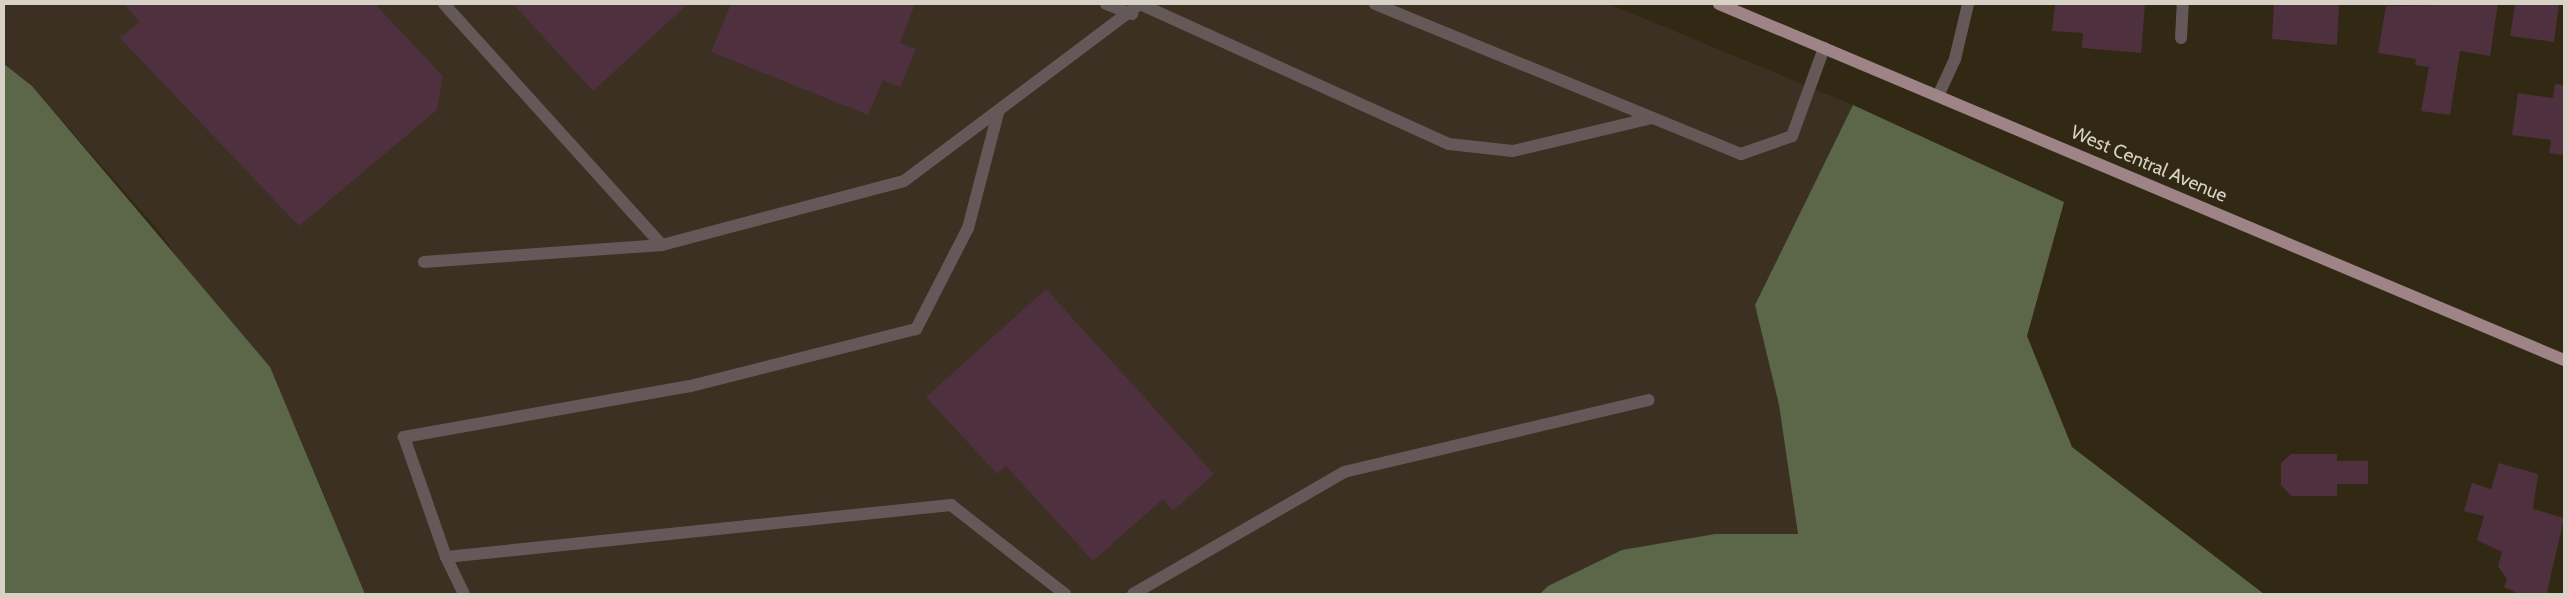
<!DOCTYPE html>
<html>
<head>
<meta charset="utf-8">
<style>
  body { margin:0 }
  #map { position:relative; width:2568px; height:598px; overflow:hidden; background:#322914; font-family:Cabin,sans-serif }
  div>[style] { position:absolute }
  .medical>* { inset:0; background:#3b3021 }
  .forest>* { inset:0; background:#5b6748 }
  .building>* { inset:0; background:#4e303e }
  .minor>* { height:12px; margin:-6px; padding:0 6px; transform-origin:6px; border-radius:6px; background:#655859 }
  .major>* { height:12px; margin:-6px; padding:0 6px; transform-origin:6px; border-radius:6px; background:#9e8486 }
  span { translate:-50% -50%; white-space:nowrap; text-align:center; line-height:1.15; -webkit-text-stroke:4.5px #322914; paint-order:stroke }
  .street-label { font-size:19px; color:#d8d2c6 }
  .frame { position:absolute; inset:0; border:5px solid #d8d2c6; pointer-events:none }
</style>
</head>
<body>
<div id="map">
  <div class="medical">
    <div style="clip-path:polygon(4px 4px,1609px 4px,1853px 105px,1755px 305px,1779px 405px,1798px 534px,1715px 534px,1548px 586px,1540px 594px,365px 594px,295px 425px,159px 231px,32px 86px,4px 64px)"></div>
  </div>
  <div class="forest">
    <div style="clip-path:polygon(4px 64px,32px 86px,270px 367px,365px 594px,4px 594px)"></div>
    <div style="clip-path:polygon(1853px 105px,2064px 202px,2027px 336px,2072px 447px,2264px 594px,1540px 594px,1548px 586px,1622px 550px,1715px 534px,1798px 534px,1779px 405px,1755px 305px)"></div>
  </div>
  <div class="building">
    <div style="clip-path:polygon(124px 4px,375px 4px,443px 76px,437px 110px,299px 226px,120px 38px,140px 22px)"></div>
    <div style="clip-path:polygon(513px 4px,688px 4px,593px 91px)"></div>
    <div style="clip-path:polygon(731px 4px,915px 4px,900px 43px,916px 49px,900px 87px,883px 80px,868px 115px,711px 52px)"></div>
    <div style="clip-path:polygon(2055px 4px,2145px 4px,2141px 53px,2082px 48px,2083px 33px,2052px 31px)"></div>
    <div style="clip-path:polygon(2274px 4px,2339px 4px,2337px 45px,2272px 39px)"></div>
    <div style="clip-path:polygon(2498px 4px,2490px 56px,2460px 51px,2450px 115px,2421px 111px,2429px 67px,2415px 65px,2416px 59px,2378px 53px,2386px 6px)"></div>
    <div style="clip-path:polygon(2515px 4px,2559px 4px,2554px 42px,2510px 36px)"></div>
    <div style="clip-path:polygon(2555px 84px,2564px 85px,2564px 155px,2549px 153px,2551px 140px,2512px 135px,2518px 93px,2553px 98px)"></div>
    <div style="clip-path:polygon(1046px 289px,1214px 474px,1173px 511px,1163px 499px,1093px 561px,1006px 466px,997px 474px,926px 397px)"></div>
    <div style="clip-path:polygon(2291px 454px,2337px 454px,2337px 461px,2368px 461px,2368px 484px,2337px 484px,2337px 496px,2291px 496px,2281px 485px,2281px 463px)"></div>
    <div style="clip-path:polygon(2499px 463px,2538px 474px,2533px 509px,2564px 518px,2547px 592px,2551px 594px,2519px 594px,2504px 587px,2507px 579px,2498px 566px,2502px 552px,2477px 540px,2484px 516px,2464px 511px,2472px 483px,2491px 489px)"></div>
  </div>
  <div class="minor">
    <div style="left:444px;top:4px;width:325px;rotate:47.9deg"></div>
    <div style="left:1106px;top:4px;width:28px;rotate:21deg"></div>
    <div style="left:1140px;top:4px;width:339px;rotate:24.4deg"></div>
    <div style="left:1449px;top:144px;width:64px;rotate:6.2deg"></div>
    <div style="left:1513px;top:151px;width:143px;rotate:-13.4deg"></div>
    <div style="left:1375px;top:4px;width:396px;rotate:22.3deg"></div>
    <div style="left:1741px;top:154px;width:54px;rotate:-19.4deg"></div>
    <div style="left:1792px;top:136px;width:94px;rotate:-70deg"></div>
    <div style="left:2181px;top:38px;width:34px;rotate:-87deg"></div>
    <div style="left:1938px;top:96px;width:41px;rotate:-65.3deg"></div>
    <div style="left:1955px;top:59px;width:57px;rotate:-76.7deg"></div>
    <div style="left:998px;top:113px;width:119px;rotate:104.6deg"></div>
    <div style="left:968px;top:228px;width:114px;rotate:117.2deg"></div>
    <div style="left:916px;top:329px;width:233px;rotate:165.8deg"></div>
    <div style="left:690px;top:386px;width:291px;rotate:169.9deg"></div>
    <div style="left:404px;top:437px;width:127px;rotate:70.7deg"></div>
    <div style="left:446px;top:557px;width:508px;rotate:-5.88deg"></div>
    <div style="left:951px;top:505px;width:145px;rotate:38deg"></div>
    <div style="left:424px;top:262px;width:239px;rotate:-4.1deg"></div>
    <div style="left:662px;top:245px;width:250px;rotate:-14.8deg"></div>
    <div style="left:904px;top:181px;width:295px;rotate:-36.9deg"></div>
    <div style="left:446px;top:557px;width:41px;rotate:64.1deg"></div>
    <div style="left:1133px;top:594px;width:244px;rotate:-30deg"></div>
    <div style="left:1344px;top:472px;width:313px;rotate:-13.3deg"></div>
  </div>
  <div class="major">
    <div style="left:1719px;top:4px;width:917px;rotate:22.85deg"></div>
  </div>
  <div class="street-label">
    <span style="left:2149px;top:164px;rotate:23deg">West Central Avenue</span>
  </div>
  <div class="frame"></div>
</div>
</body>
</html>
